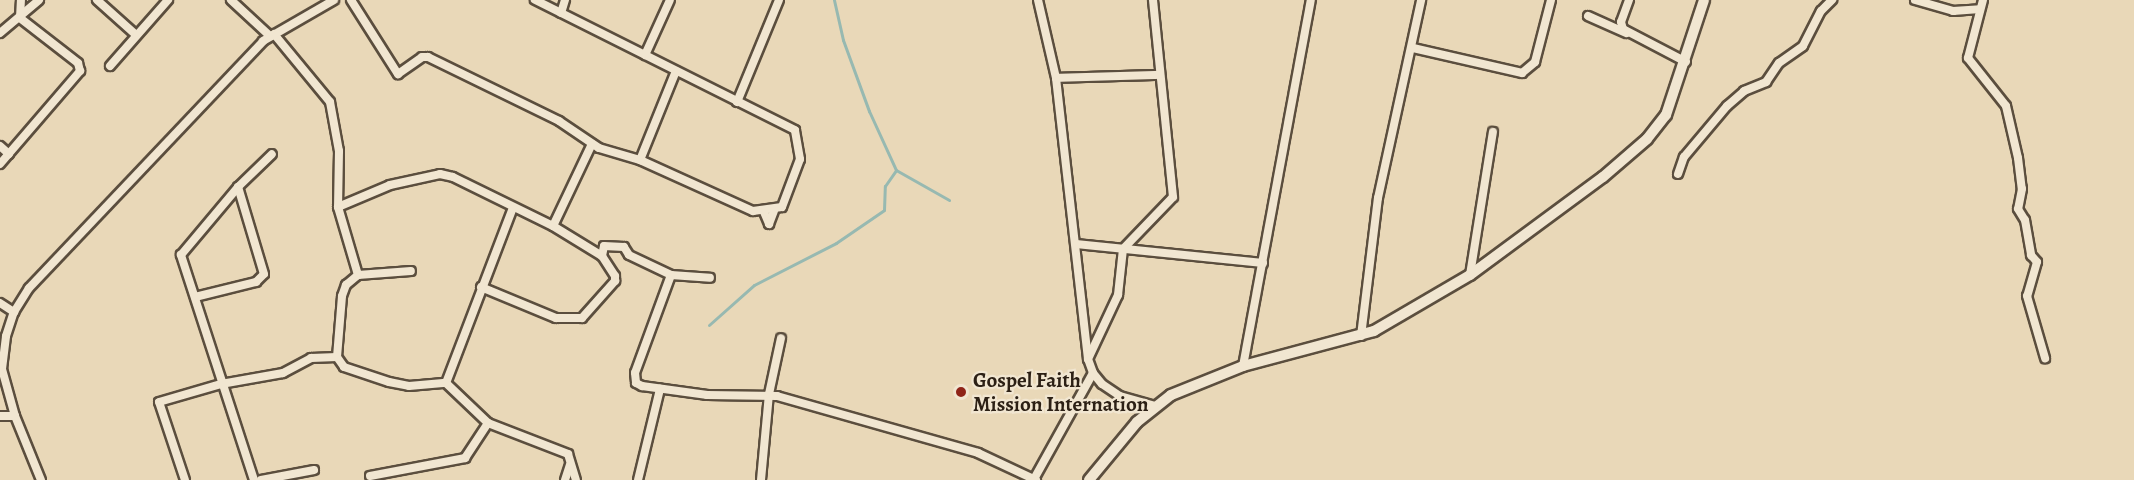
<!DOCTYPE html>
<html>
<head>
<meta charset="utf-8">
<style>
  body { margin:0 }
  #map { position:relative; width:2134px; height:480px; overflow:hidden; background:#e9d8b8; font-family:Alegreya,serif }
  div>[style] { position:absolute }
  .stream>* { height:3px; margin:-1.5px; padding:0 1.5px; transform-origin:1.5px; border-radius:1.5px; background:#97b9b1 }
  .roads { filter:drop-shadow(2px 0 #5b4e3e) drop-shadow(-2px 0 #5b4e3e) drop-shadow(0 2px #5b4e3e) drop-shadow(0 -2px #5b4e3e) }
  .street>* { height:8px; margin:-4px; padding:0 4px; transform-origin:4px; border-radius:4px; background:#f1e6d1 }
  .secondary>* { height:10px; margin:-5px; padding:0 5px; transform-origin:5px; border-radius:5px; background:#f1e6d1 }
  .dots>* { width:16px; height:16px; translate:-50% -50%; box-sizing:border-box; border:3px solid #f1e6d1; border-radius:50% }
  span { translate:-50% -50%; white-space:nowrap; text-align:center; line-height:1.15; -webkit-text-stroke:4.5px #f1e6d1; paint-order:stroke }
  .poi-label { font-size:21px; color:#2c2015; font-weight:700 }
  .left { translate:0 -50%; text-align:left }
</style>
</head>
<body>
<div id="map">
  <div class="stream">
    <div style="left:834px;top:0;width:41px;rotate:77.3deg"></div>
    <div style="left:843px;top:40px;width:76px;rotate:69.9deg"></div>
    <div style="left:869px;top:111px;width:65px;rotate:65.4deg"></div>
    <div style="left:896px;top:170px;width:61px;rotate:29.5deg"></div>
    <div style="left:709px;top:325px;width:60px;rotate:-41.6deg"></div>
    <div style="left:754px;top:285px;width:92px;rotate:-27.1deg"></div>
    <div style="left:836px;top:243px;width:58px;rotate:-34.5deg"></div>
    <div style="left:884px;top:210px;width:24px;rotate:-88deg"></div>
    <div style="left:885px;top:186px;width:19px;rotate:-55deg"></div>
  </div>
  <div class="roads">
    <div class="street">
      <div style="left:97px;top:0;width:51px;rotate:41.8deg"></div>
      <div style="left:231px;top:0;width:53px;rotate:42.7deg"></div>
      <div style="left:351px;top:0;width:88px;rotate:57.6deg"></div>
      <div style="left:398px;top:74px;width:29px;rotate:-35deg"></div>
      <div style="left:422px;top:57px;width:6px"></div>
      <div style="left:428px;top:57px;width:146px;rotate:26deg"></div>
      <div style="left:559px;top:121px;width:48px;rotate:34deg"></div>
      <div style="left:599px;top:148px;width:43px;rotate:16.3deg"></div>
      <div style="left:640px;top:160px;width:124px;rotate:24.3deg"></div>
      <div style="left:753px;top:211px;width:29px;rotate:-8deg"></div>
      <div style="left:782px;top:207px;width:51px;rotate:-69.4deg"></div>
      <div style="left:800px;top:159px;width:29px;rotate:-100deg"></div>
      <div style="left:795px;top:130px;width:291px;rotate:-153.4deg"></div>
      <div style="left:1038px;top:0;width:80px;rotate:77deg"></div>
      <div style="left:1056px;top:78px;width:283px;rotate:83.5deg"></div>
      <div style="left:1088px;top:359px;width:15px;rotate:70deg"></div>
      <div style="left:1093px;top:373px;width:14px;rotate:51deg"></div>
      <div style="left:1102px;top:384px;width:22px;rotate:34deg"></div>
      <div style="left:1120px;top:396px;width:36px;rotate:16deg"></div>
      <div style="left:1629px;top:0;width:23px;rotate:110deg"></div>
      <div style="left:1621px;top:22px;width:7px;rotate:74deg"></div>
      <div style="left:1623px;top:29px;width:71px;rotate:27.6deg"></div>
      <div style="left:1915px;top:0;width:40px;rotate:16deg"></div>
      <div style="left:1953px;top:11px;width:27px;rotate:-4deg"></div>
      <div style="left:1983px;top:0;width:60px;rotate:104.5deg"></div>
      <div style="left:1968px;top:58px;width:61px;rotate:51.6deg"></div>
      <div style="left:2006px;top:106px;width:53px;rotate:77deg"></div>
      <div style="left:2018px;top:158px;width:31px;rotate:83deg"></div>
      <div style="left:2022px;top:189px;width:20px;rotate:101deg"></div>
      <div style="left:2018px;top:209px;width:13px;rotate:58deg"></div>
      <div style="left:2025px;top:220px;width:36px;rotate:80deg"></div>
      <div style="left:2031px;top:255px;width:9px;rotate:49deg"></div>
      <div style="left:2037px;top:262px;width:35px;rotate:106deg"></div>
      <div style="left:2027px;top:296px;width:65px;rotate:73.8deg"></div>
      <div style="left:561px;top:13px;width:14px;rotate:-73deg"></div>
      <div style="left:1588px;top:16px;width:42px;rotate:24.1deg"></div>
      <div style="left:0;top:33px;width:51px;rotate:-40.2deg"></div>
      <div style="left:274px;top:34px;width:88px;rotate:50.5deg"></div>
      <div style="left:330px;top:102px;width:50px;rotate:79.6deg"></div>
      <div style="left:339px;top:151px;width:56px;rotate:91deg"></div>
      <div style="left:338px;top:207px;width:71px;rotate:73.6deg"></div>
      <div style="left:358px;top:275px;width:53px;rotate:-4.3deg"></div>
      <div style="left:1413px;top:48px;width:112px;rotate:12.9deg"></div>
      <div style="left:1522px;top:73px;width:17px;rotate:-40deg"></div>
      <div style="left:1535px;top:62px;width:64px;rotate:-75.5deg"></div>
      <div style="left:645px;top:55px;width:60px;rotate:-65.6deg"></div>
      <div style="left:110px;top:66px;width:88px;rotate:-48.7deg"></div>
      <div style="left:1056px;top:78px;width:103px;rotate:-1.7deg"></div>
      <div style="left:737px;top:102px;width:110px;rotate:-67.6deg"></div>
      <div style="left:0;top:146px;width:12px;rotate:42deg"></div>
      <div style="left:640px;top:160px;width:96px;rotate:-68deg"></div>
      <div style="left:0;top:164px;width:123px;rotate:-49.3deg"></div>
      <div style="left:80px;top:71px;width:8px;rotate:-104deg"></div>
      <div style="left:78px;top:63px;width:73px;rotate:-142.2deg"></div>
      <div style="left:20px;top:18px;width:18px;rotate:-87deg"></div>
      <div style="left:1678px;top:174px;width:18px;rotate:-71deg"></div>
      <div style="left:1684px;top:157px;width:67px;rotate:-49.9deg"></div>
      <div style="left:1727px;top:106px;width:23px;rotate:-41deg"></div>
      <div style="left:1744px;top:91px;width:24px;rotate:-22deg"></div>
      <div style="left:1766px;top:82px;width:23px;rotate:-56deg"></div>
      <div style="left:1779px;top:63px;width:29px;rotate:-35deg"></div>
      <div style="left:1803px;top:46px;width:39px;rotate:-63deg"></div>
      <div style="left:1821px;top:11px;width:16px;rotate:-45deg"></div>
      <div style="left:338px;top:207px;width:56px;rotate:-22.9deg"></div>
      <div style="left:390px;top:185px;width:51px;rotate:-12.4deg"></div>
      <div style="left:440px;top:174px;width:13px;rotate:13deg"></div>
      <div style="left:453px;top:177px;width:111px;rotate:26.1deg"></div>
      <div style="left:553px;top:226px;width:91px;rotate:-64.6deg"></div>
      <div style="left:764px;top:212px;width:13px;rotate:67deg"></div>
      <div style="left:769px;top:224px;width:14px;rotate:-69deg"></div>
      <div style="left:1076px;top:244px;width:188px;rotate:5.8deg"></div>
      <div style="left:602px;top:256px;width:10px;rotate:-79deg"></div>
      <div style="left:604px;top:246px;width:20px;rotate:3deg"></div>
      <div style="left:624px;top:247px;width:9px;rotate:58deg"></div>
      <div style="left:629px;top:255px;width:47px;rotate:25.5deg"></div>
      <div style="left:671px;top:275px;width:39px;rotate:4deg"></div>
      <div style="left:671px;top:275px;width:104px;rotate:110.2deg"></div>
      <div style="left:635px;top:373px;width:10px;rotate:84deg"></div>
      <div style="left:636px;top:383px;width:7px;rotate:27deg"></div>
      <div style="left:642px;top:386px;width:66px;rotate:7.9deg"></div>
      <div style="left:707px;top:395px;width:70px;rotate:0.8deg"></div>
      <div style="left:777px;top:396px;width:209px;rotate:15.8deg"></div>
      <div style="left:978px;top:453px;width:64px;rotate:25deg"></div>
      <div style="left:1470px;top:275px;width:145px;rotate:-80.9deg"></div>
      <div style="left:481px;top:287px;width:81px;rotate:22.5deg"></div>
      <div style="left:556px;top:318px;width:26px"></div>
      <div style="left:582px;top:318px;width:50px;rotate:-48.3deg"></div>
      <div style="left:615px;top:281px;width:5px;rotate:-90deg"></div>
      <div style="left:615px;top:276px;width:24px;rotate:-123deg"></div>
      <div style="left:602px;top:256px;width:57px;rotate:-148.5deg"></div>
      <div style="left:195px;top:297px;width:63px;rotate:-13.8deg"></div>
      <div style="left:256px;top:282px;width:11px;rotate:-45deg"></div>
      <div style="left:264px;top:274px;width:91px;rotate:-106.6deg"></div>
      <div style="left:0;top:303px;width:17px;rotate:33deg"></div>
      <div style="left:1361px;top:336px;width:139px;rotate:-83deg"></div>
      <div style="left:1378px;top:198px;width:203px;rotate:-77.7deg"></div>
      <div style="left:337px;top:357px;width:61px;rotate:-85.3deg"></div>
      <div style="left:342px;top:296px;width:12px;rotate:-70deg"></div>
      <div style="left:346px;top:285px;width:16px;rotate:-40deg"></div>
      <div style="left:1088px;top:359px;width:71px;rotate:-64.9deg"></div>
      <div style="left:1118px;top:295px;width:46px;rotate:-83.8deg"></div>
      <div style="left:1123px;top:249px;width:72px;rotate:-46.1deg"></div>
      <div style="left:1173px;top:197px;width:198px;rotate:-95.8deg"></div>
      <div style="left:1243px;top:366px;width:372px;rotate:-79.5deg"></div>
      <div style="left:446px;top:383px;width:187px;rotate:-69.1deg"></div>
      <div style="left:0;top:416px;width:15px"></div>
      <div style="left:15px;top:416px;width:69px;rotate:67.9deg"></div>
      <div style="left:15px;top:416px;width:49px;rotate:-105.5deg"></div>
      <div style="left:2px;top:369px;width:33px;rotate:-83deg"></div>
      <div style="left:6px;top:336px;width:25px;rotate:-72deg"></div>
      <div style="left:14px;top:312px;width:28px;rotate:-58deg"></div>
      <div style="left:29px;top:288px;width:340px;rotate:-46.5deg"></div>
      <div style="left:263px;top:41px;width:82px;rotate:-30deg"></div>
      <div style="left:370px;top:476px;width:97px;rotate:-10.7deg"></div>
      <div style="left:465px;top:458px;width:42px;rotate:-56.7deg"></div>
      <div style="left:1034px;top:479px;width:121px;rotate:-60.9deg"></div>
      <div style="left:185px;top:480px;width:82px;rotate:-108.4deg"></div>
      <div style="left:159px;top:402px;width:65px;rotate:-16.2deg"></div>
      <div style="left:221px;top:384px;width:63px;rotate:-10.1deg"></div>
      <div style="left:283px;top:373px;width:32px;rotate:-28deg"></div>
      <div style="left:311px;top:358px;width:26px;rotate:-2deg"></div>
      <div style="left:337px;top:357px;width:12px;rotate:55deg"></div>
      <div style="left:344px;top:367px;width:47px;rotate:18.4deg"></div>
      <div style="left:389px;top:382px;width:20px;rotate:11deg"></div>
      <div style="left:409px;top:386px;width:37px;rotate:-5deg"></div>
      <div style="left:446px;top:383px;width:58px;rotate:43.6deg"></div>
      <div style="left:488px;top:423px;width:86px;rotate:21.2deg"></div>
      <div style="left:568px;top:454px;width:27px;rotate:73deg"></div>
      <div style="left:254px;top:480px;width:237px;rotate:-108deg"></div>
      <div style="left:181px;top:255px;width:89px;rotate:-50deg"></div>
      <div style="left:238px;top:187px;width:47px;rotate:-44.1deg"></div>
      <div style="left:261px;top:480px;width:54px;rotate:-10.7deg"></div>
      <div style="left:565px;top:480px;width:16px;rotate:-72deg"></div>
      <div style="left:638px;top:480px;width:94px;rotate:-76.4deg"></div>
      <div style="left:761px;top:480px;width:86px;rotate:-84.7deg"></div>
      <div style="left:769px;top:394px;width:57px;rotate:-77.9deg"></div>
    </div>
    <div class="secondary">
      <div style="left:1089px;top:480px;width:75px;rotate:-50.4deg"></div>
      <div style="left:1137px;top:422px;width:43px;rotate:-38.5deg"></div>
      <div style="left:1171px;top:395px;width:78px;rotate:-21.9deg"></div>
      <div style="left:1243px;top:366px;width:136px;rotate:-15deg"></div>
      <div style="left:1374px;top:331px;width:111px;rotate:-30.3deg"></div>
      <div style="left:1470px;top:275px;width:165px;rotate:-36.4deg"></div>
      <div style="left:1603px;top:177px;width:58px;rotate:-40.8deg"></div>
      <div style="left:1647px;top:139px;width:31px;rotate:-52deg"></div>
      <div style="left:1666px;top:115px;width:121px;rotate:-71.7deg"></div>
    </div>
  </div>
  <div class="dots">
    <div style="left:961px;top:392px;background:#8f2418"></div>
  </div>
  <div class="poi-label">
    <span class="left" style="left:973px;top:392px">Gospel Faith<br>Mission Internation</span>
  </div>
</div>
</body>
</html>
